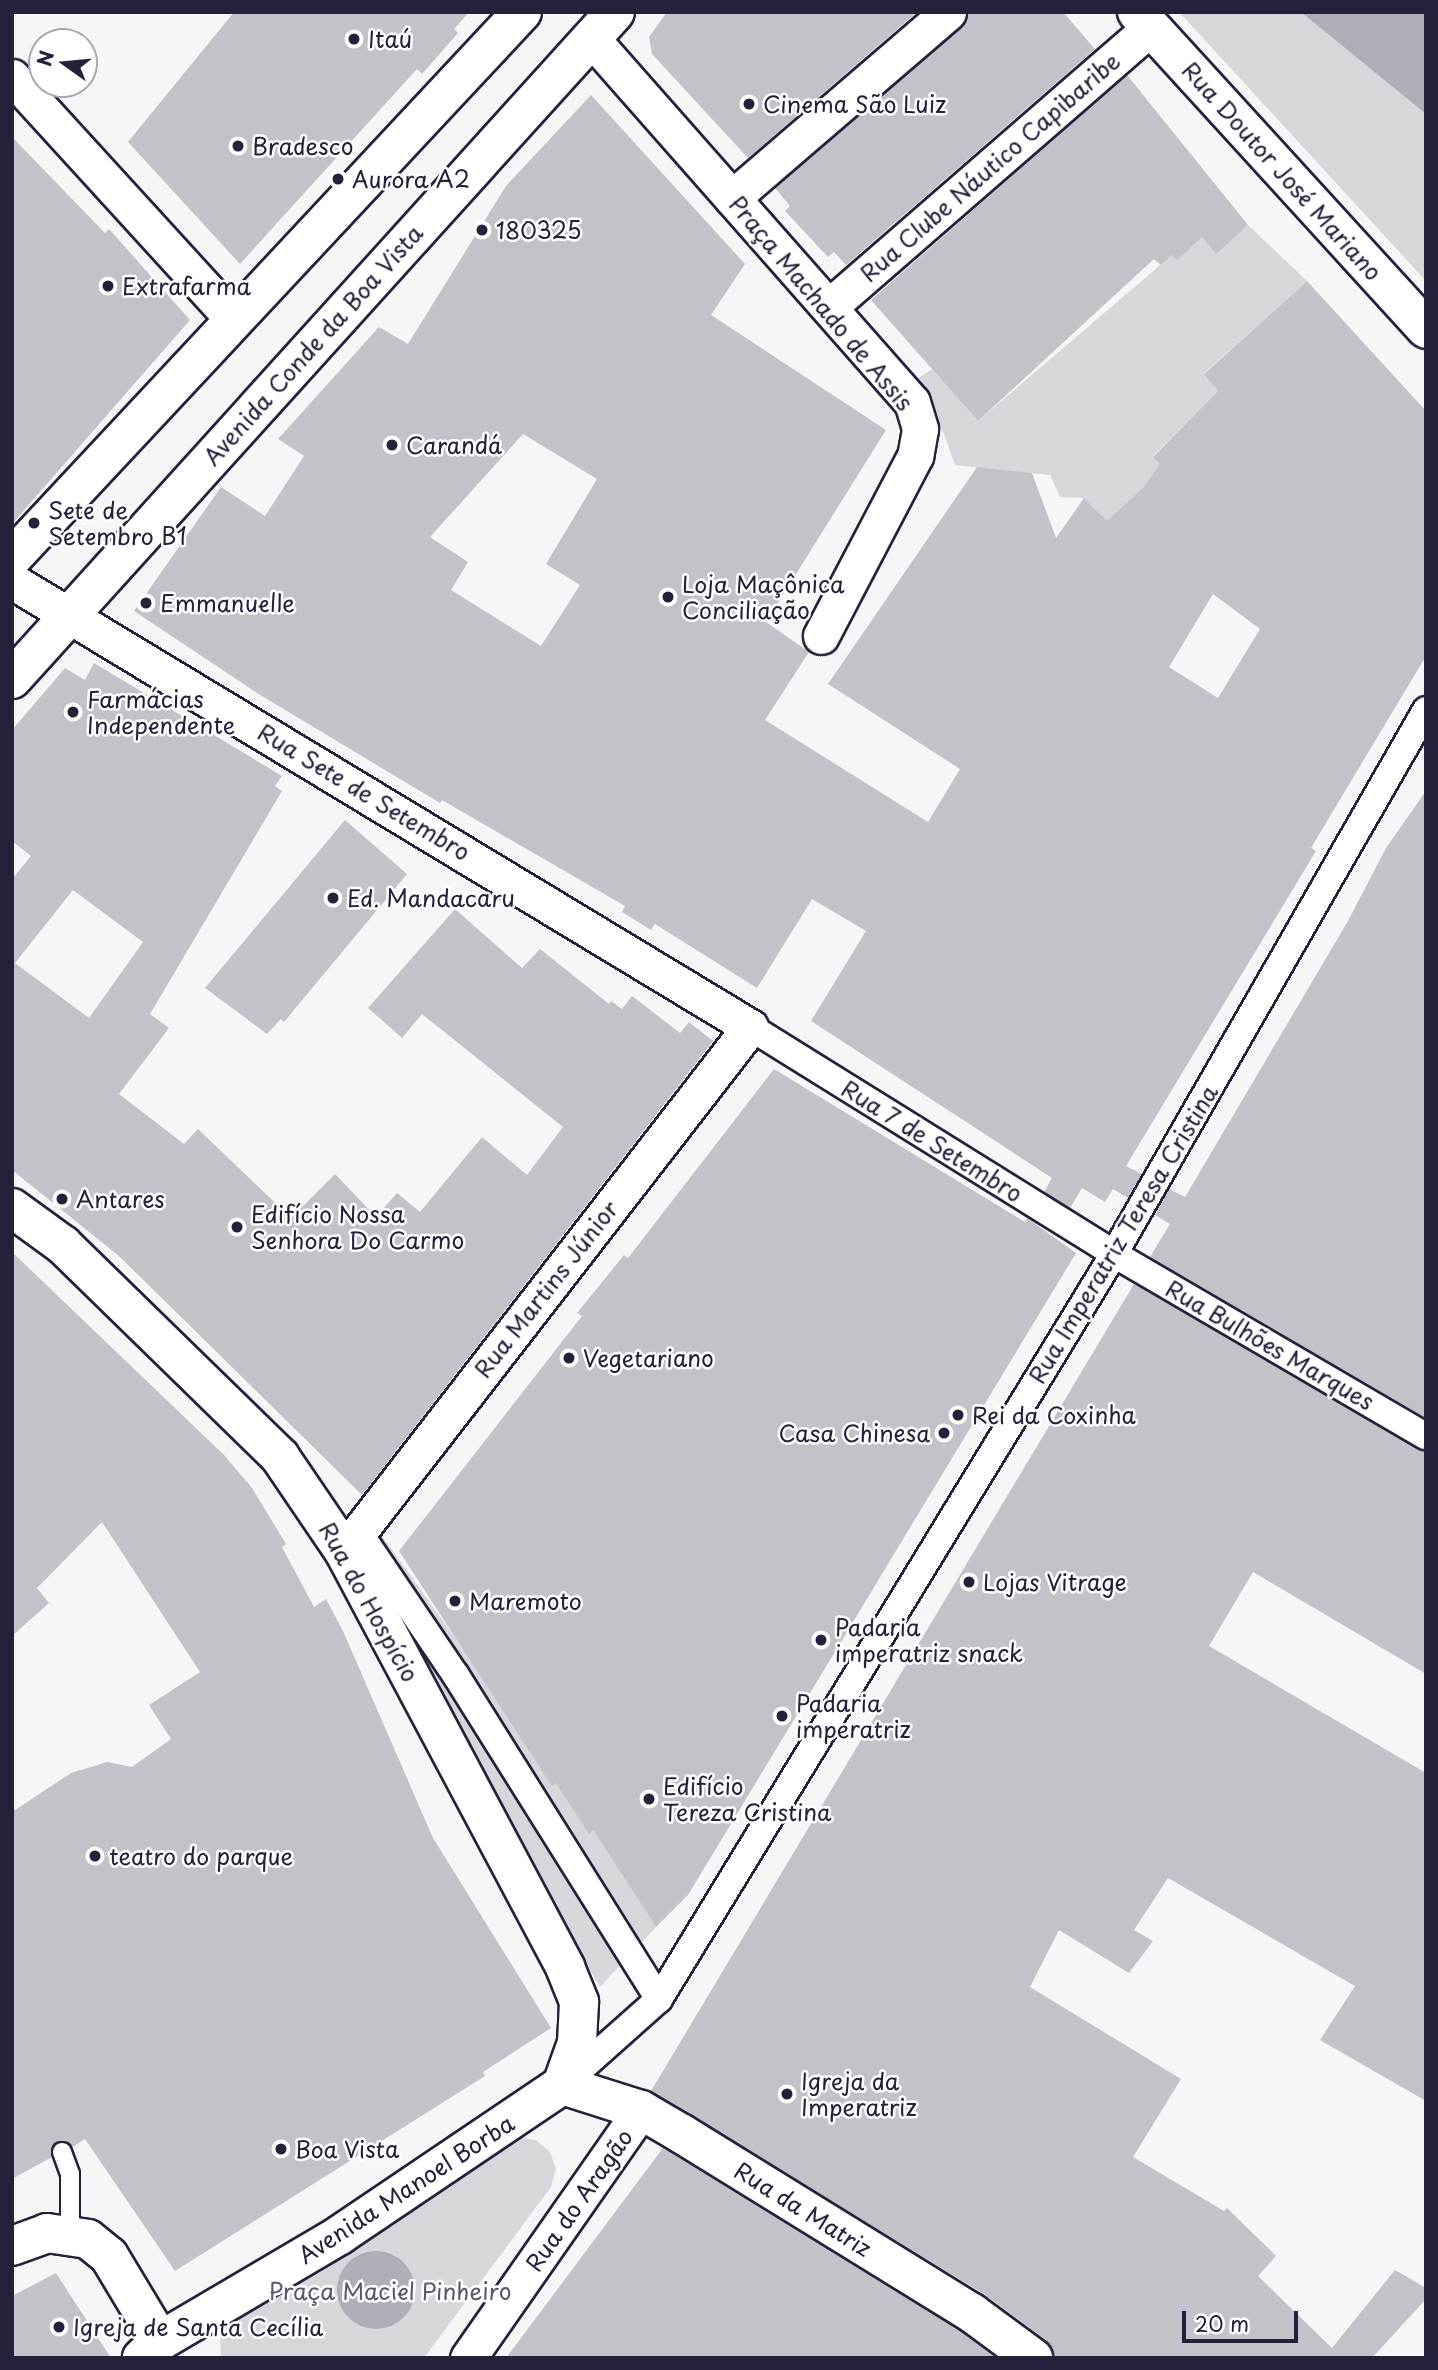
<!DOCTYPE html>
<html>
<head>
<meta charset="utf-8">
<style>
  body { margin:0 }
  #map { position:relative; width:1438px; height:2370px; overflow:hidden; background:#f6f6f7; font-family:"Playpen Sans",sans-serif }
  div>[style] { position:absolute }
  .green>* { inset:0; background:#d7d7db }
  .water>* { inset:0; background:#aeaeb7 }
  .round { border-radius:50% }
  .building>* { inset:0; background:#c2c2c9 }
  .roads { filter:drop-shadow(2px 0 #22223b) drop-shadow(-2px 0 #22223b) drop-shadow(0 2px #22223b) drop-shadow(0 -2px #22223b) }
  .service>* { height:18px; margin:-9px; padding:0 9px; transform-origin:9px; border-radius:9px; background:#fff }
  .pedestrian>* { height:26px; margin:-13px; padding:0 13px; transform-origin:13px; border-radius:13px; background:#fff }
  .minor>* { height:35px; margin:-17.5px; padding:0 17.5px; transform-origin:17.5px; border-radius:17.5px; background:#fff }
  .tertiary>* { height:38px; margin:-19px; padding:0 19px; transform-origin:19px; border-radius:19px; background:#fff }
  .secondary>* { height:38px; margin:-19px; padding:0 19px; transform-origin:19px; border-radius:19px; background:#fff }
  .dots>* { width:19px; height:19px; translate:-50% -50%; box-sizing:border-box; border:4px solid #fff; border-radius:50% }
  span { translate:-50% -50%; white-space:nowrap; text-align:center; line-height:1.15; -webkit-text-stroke:5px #fff; paint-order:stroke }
  .poi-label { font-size:23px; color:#22223b }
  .left { translate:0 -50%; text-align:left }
  .right { translate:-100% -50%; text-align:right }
  .street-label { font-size:23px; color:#22223b }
  .park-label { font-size:23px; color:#58586b }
  .frame { position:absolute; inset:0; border:14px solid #22223b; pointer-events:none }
  .north { position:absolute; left:28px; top:28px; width:70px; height:70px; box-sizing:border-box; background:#fff; border:2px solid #a7a7b1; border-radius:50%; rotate:285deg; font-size:19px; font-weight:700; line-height:28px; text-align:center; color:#22223b }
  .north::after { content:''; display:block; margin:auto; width:24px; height:32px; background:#22223b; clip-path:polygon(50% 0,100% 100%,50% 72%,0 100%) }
  .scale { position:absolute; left:1182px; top:2311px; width:116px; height:32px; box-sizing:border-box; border:4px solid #22223b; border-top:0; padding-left:9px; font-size:21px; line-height:24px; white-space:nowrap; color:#22223b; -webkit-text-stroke:5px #fff; paint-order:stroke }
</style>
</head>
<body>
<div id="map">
  <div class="green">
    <div style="clip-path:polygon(1179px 12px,1310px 12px,1426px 103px,1426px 281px)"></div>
    <div style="clip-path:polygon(1248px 225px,1307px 281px,1204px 373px,1218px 391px,1153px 456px,1165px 468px,1107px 541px,1099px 513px,1084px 498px,1060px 497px,1050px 475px,955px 465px,944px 434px,910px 384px,932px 369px,978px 421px,1172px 255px,1202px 237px,1216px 253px)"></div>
    <div style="clip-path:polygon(380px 1533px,593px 1830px,656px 1927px,600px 1987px,465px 1759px,361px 1558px)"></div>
    <div style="clip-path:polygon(517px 2137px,536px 2140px,550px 2152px,556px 2169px,551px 2187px,424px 2358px,221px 2358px,220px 2334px,229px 2320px)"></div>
  </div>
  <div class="water">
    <div style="clip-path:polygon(1301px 12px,1426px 12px,1426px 114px)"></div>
    <div class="round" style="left:337px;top:2251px;width:78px;height:78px"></div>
  </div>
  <div class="building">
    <div style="clip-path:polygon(234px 12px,469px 12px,454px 29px,458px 33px,422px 74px,417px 69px,240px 264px,128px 142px)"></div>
    <div style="clip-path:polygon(667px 12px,917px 12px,748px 158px,652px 54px,649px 37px)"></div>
    <div style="clip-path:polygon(968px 12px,1063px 12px,1095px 49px,846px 265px,834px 252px,828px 257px,785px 211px,790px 206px,775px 188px,961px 27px)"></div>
    <div style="clip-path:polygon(1127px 75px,1248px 225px,1216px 254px,1202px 237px,1177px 260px,1172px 255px,1161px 265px,1154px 259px,978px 421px,871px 300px)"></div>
    <div style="clip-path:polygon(evenodd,591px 95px,745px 264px,711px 315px,886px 430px,766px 622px,809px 652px,765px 720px,928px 822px,960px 769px,828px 684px,977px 467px,1032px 473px,1056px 538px,1084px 498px,1107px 521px,1144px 487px,1160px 464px,1153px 457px,1218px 391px,1204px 374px,1307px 281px,1426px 411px,1426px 656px,1311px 848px,1316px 851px,1126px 1166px,1142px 1174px,1128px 1198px,1113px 1189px,1105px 1202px,1082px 1188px,1070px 1208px,1044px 1192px,1052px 1178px,811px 1021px,866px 931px,812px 899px,757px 988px,655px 924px,651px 930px,622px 912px,625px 906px,442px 800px,440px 803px,257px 693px,134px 611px,221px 487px,265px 516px,304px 456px,278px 439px,379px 327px,408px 344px,506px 186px,591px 95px,523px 434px,597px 479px,546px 564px,580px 585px,541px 646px,451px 590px,468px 562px,430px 537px,523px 434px,591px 95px,1213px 594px,1260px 629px,1218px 698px,1169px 667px,1213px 594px)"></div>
    <div style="clip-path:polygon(12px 137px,105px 233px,109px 229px,190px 320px,12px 524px)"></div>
    <div style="clip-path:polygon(evenodd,94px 663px,282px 776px,275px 786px,282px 791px,150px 1014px,169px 1028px,119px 1094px,184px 1144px,198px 1129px,291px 1218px,335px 1174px,376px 1217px,397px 1193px,420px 1212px,482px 1137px,527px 1175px,563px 1127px,422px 1014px,402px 1038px,368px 1008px,455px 909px,522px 968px,540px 949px,609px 1004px,611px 1001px,622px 1009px,632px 996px,680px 1033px,689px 1022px,713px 1041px,362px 1495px,119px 1256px,12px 1170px,12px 879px,31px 856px,12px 841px,12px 730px,65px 668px,85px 680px,94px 663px,73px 890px,143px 942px,89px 1018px,15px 963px,73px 890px)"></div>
    <div style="clip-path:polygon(1426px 791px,1426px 1418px,1150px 1257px,1170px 1224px,1155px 1215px,1169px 1189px,1185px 1197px,1348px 921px,1386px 848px)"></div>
    <div style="clip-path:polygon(345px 820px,407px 874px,284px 1022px,281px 1019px,267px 1034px,205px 988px)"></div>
    <div style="clip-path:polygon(774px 1069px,1025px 1222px,1027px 1218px,1076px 1253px,688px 1895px,656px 1927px,593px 1830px,589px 1834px,556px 1783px,552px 1786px,399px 1551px,582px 1316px,577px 1313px,624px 1255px,628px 1258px)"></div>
    <div style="clip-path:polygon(12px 1252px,224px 1455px,252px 1488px,286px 1544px,282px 1547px,314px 1607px,326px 1599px,343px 1631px,433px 1838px,551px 2028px,483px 2072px,485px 2076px,175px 2271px,85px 2139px,72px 2147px,58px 2142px,51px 2149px,52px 2157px,12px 2179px,12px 1812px,71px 1773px,107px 1762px,132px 1767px,171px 1739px,149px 1705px,200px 1672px,102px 1522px,37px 1588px,49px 1603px,12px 1636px)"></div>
    <div style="clip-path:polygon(1134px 1284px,1426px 1452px,1426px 1674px,1253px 1572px,1209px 1646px,1426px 1773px,1426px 2101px,1320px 2040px,1355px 1986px,1168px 1878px,1134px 1930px,1153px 1941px,1129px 1973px,1059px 1930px,1030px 1987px,1181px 2079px,1133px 2157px,1224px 2211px,1227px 2208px,1276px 2256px,1258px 2276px,1332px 2348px,1395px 2270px,1426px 2288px,1426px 2299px,1372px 2358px,1054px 2358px,1046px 2340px,984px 2294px,651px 2091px)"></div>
    <div style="clip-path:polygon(663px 2148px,960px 2331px,996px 2358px,506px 2358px)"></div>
    <div style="clip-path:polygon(56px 2273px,111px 2358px,12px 2358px,12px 2296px)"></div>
  </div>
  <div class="roads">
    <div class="service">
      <div style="left:62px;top:2152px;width:23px;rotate:70deg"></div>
      <div style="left:70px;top:2174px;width:60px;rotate:90deg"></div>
    </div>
    <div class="pedestrian">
      <div style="left:750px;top:1027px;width:429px;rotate:31.9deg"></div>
      <div style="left:1114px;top:1254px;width:361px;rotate:30.3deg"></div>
      <div style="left:358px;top:1531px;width:173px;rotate:55.9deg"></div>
      <div style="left:455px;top:1674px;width:384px;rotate:57.9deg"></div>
      <div style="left:566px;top:2082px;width:125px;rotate:-41.7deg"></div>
      <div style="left:659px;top:1999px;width:873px;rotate:-58.59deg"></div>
      <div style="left:1114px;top:1254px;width:627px;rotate:-60.16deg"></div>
    </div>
    <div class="minor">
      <div style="left:591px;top:38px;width:485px;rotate:48.6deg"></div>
      <div style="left:912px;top:402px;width:28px;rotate:73deg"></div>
      <div style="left:920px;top:429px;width:27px;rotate:100deg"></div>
      <div style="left:915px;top:456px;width:203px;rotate:117.6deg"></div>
      <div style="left:12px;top:77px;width:329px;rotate:47.6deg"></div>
      <div style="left:732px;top:198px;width:285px;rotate:-40.7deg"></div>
      <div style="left:829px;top:307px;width:427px;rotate:-41deg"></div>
      <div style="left:12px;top:581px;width:862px;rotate:31.15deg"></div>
      <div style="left:750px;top:1027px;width:663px;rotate:127.77deg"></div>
      <div style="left:468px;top:2358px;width:302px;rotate:-55.1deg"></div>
    </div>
    <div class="tertiary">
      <div style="left:562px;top:2085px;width:83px;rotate:17.6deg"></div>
      <div style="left:641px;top:2110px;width:48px;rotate:30.3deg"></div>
      <div style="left:682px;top:2134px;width:341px;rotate:31.7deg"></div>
      <div style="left:972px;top:2313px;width:76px;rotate:36.4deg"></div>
      <div style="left:12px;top:2246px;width:37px;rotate:-20deg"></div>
      <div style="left:47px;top:2233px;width:41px;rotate:8.3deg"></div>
      <div style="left:88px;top:2239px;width:27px;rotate:39deg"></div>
      <div style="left:109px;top:2256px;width:99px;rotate:59deg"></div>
    </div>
    <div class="secondary">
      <div style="left:1137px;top:12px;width:429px;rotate:47.6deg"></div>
      <div style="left:12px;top:558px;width:747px;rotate:-46.95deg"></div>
      <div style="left:12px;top:679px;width:899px;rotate:-47.88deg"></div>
      <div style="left:12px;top:1208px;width:63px;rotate:36deg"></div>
      <div style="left:63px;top:1245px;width:303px;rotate:44.3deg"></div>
      <div style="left:280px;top:1457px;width:114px;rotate:55.8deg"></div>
      <div style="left:344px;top:1551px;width:471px;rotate:62deg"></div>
      <div style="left:565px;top:1967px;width:38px;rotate:68deg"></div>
      <div style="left:579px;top:2002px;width:41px;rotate:92.8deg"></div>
      <div style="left:577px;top:2043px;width:45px;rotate:109.7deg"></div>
      <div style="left:562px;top:2085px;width:268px;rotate:146deg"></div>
      <div style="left:340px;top:2235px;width:209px;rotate:149.5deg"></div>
      <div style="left:160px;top:2341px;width:25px;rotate:137deg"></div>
    </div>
  </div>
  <div class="dots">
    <div style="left:354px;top:39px;background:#22223b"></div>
    <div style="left:749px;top:104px;background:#22223b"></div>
    <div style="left:238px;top:146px;background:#22223b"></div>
    <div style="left:338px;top:179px;background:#22223b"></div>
    <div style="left:482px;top:230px;background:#22223b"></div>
    <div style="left:108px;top:286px;background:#22223b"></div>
    <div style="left:392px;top:445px;background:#22223b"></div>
    <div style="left:34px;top:523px;background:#22223b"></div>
    <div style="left:668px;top:597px;background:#22223b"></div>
    <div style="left:146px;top:603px;background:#22223b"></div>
    <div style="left:73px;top:712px;background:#22223b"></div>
    <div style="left:333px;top:898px;background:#22223b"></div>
    <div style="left:62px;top:1199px;background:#22223b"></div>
    <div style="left:237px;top:1227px;background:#22223b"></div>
    <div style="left:569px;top:1358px;background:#22223b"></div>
    <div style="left:958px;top:1415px;background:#22223b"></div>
    <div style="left:944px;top:1433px;background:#22223b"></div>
    <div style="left:969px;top:1582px;background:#22223b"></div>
    <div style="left:455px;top:1601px;background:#22223b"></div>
    <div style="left:821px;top:1640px;background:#22223b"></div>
    <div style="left:782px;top:1716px;background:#22223b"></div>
    <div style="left:649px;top:1799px;background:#22223b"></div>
    <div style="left:95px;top:1856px;background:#22223b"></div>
    <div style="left:787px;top:2094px;background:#22223b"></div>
    <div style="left:281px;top:2149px;background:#22223b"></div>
    <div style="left:59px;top:2327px;background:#22223b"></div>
  </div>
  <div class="poi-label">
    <span class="left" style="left:368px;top:39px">Itaú</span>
    <span class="left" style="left:763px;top:104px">Cinema São Luiz</span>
    <span class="left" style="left:252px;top:146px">Bradesco</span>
    <span class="left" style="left:352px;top:179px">Aurora A2</span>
    <span class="left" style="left:496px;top:230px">180325</span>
    <span class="left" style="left:122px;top:286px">Extrafarma</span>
    <span class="left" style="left:406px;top:445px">Carandá</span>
    <span class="left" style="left:48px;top:523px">Sete de<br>Setembro B1</span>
    <span class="left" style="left:682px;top:597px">Loja Maçônica<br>Conciliação</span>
    <span class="left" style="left:160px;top:603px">Emmanuelle</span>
    <span class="left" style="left:87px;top:712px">Farmácias<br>Independente</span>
    <span class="left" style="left:347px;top:898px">Ed. Mandacaru</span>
    <span class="left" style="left:76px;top:1199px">Antares</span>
    <span class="left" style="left:251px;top:1227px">Edifício Nossa<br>Senhora Do Carmo</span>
    <span class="left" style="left:583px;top:1358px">Vegetariano</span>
    <span class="left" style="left:972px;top:1415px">Rei da Coxinha</span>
    <span class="right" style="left:930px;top:1433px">Casa Chinesa</span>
    <span class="left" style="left:983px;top:1582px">Lojas Vitrage</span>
    <span class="left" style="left:469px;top:1601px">Maremoto</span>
    <span class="left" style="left:835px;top:1640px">Padaria<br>imperatriz snack</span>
    <span class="left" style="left:796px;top:1716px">Padaria<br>imperatriz</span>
    <span class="left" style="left:663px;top:1799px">Edifício<br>Tereza Cristina</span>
    <span class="left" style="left:109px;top:1856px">teatro do parque</span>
    <span class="left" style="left:801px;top:2094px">Igreja da<br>Imperatriz</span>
    <span class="left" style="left:295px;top:2149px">Boa Vista</span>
    <span class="left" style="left:73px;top:2327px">Igreja de Santa Cecília</span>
  </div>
  <div class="street-label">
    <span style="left:990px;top:167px;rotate:-41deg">Rua Clube Náutico Capibaribe</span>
    <span style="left:1282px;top:171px;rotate:48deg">Rua Doutor José Mariano</span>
    <span style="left:821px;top:303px;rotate:50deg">Praça Machado de Assis</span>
    <span style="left:313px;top:345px;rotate:-48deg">Avenida Conde da Boa Vista</span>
    <span style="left:364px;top:792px;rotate:31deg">Rua Sete de Setembro</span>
    <span style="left:932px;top:1141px;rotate:32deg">Rua 7 de Setembro</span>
    <span style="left:1123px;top:1234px;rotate:-59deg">Rua Imperatriz Teresa Cristina</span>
    <span style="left:546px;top:1289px;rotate:-52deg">Rua Martins Júnior</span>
    <span style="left:1270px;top:1345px;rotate:30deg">Rua Bulhões Marques</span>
    <span style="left:369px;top:1602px;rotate:61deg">Rua do Hospício</span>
    <span style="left:406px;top:2189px;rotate:-33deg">Avenida Manoel Borba</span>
    <span style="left:579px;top:2200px;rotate:-55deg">Rua do Aragão</span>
    <span style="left:803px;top:2209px;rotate:32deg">Rua da Matriz</span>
  </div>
  <div class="park-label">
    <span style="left:390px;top:2291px">Praça Maciel Pinheiro</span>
  </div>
  <div class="frame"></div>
  <div class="north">N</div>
  <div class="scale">20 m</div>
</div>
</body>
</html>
